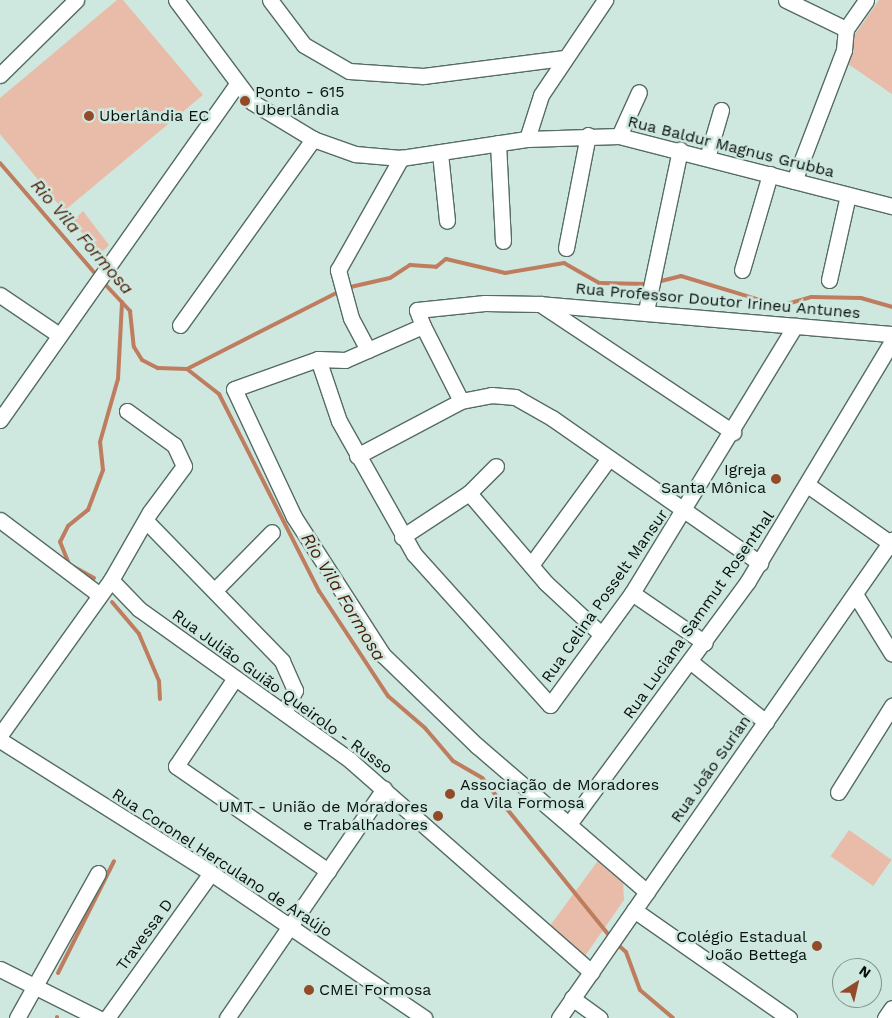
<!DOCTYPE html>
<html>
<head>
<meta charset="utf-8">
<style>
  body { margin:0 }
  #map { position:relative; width:892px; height:1018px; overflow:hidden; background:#cfe8df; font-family:"Work Sans",sans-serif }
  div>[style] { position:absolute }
  .green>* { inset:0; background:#e8bca9; transform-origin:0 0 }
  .stream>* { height:4px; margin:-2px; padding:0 2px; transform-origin:2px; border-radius:2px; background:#bf7d60 }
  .roads { filter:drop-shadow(1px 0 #556c64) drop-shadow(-1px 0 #556c64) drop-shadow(0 1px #556c64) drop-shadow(0 -1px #556c64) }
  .minor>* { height:15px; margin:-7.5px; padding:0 7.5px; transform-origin:7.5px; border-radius:7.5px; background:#fff }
  .dots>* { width:14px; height:14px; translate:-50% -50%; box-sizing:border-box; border:2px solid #cfe8df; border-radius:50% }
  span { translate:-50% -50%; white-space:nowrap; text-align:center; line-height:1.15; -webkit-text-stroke:5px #cfe8df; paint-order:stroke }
  .poi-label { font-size:16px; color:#07100d }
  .left { translate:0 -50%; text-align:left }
  .right { translate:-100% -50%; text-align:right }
  .street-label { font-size:16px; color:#07100d }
  .water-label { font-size:18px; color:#481c07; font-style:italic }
  .north { position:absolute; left:832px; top:958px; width:50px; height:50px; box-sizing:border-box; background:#cfe8df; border:1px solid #7f928b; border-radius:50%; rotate:35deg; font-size:14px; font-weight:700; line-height:20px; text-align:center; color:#07100d }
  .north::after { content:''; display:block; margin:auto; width:18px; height:22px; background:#924a28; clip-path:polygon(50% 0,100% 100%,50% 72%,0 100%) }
</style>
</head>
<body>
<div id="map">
  <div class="green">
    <div style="clip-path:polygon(117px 0,123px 0,203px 95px,64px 211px,0 134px,0 98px)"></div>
    <div style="clip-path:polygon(879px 0,892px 0,892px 94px,848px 64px,849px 43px)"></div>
    <div style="clip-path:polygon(83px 211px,109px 245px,101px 253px,72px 222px)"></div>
    <div style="left:849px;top:830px;width:52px;height:32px;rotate:35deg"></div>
    <div style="clip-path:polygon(600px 858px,623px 881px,624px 900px,585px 956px,549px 927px)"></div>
  </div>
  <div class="stream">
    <div style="left:0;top:163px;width:150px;rotate:49.3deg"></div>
    <div style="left:103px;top:282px;width:40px;rotate:47deg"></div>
    <div style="left:130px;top:311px;width:36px;rotate:84deg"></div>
    <div style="left:134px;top:347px;width:15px;rotate:58deg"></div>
    <div style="left:142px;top:360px;width:18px;rotate:27deg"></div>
    <div style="left:158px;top:368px;width:29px;rotate:2deg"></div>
    <div style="left:187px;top:369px;width:41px;rotate:38deg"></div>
    <div style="left:219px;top:394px;width:221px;rotate:63.1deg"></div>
    <div style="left:319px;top:591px;width:126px;rotate:56.7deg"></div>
    <div style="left:388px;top:696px;width:49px;rotate:40.9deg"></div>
    <div style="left:425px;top:728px;width:43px;rotate:49.7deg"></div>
    <div style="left:453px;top:761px;width:34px;rotate:30deg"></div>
    <div style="left:482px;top:778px;width:206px;rotate:51.1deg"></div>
    <div style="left:657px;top:282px;width:25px;rotate:-14deg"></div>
    <div style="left:681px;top:276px;width:103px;rotate:16.9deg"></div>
    <div style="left:780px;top:306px;width:32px;rotate:-16deg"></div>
    <div style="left:811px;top:297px;width:50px;rotate:1.1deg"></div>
    <div style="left:861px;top:298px;width:32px;rotate:16deg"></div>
    <div style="left:346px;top:288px;width:45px;rotate:-12.8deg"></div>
    <div style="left:390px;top:278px;width:24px;rotate:-33deg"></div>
    <div style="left:410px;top:265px;width:26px;rotate:4deg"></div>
    <div style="left:436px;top:267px;width:13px;rotate:-39deg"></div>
    <div style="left:446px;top:259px;width:61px;rotate:13.3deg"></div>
    <div style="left:505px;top:273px;width:60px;rotate:-9.6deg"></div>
    <div style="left:564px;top:263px;width:40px;rotate:29.7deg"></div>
    <div style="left:599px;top:283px;width:49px;rotate:1.2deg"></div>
    <div style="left:187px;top:369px;width:172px;rotate:-27deg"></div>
    <div style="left:94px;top:578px;width:29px;rotate:-151deg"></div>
    <div style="left:69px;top:564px;width:24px;rotate:-112deg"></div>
    <div style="left:60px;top:542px;width:18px;rotate:-63deg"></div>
    <div style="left:68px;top:526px;width:26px;rotate:-39deg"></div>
    <div style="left:88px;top:510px;width:43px;rotate:-69.4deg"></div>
    <div style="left:103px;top:470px;width:28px;rotate:-96deg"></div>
    <div style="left:100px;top:442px;width:66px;rotate:-74.1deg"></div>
    <div style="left:118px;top:379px;width:77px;rotate:-87deg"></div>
    <div style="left:112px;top:602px;width:42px;rotate:49.8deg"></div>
    <div style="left:139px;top:634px;width:51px;rotate:66.9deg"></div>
    <div style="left:159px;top:681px;width:18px;rotate:87deg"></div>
    <div style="left:616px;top:943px;width:13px;rotate:42deg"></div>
    <div style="left:626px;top:952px;width:40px;rotate:69.8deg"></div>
    <div style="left:640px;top:990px;width:43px;rotate:40.3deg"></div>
    <div style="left:58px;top:973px;width:125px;rotate:-63.4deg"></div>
    <div style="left:57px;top:1018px;width:1px;rotate:-90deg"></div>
  </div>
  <div class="roads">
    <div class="minor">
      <div style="left:176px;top:0;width:127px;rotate:53.3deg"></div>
      <div style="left:252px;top:102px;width:71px;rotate:31.2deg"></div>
      <div style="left:313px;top:139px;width:45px;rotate:19.7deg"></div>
      <div style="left:355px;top:154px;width:46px;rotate:5deg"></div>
      <div style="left:401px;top:158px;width:127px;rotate:-8.6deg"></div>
      <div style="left:527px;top:139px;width:92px;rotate:-1.9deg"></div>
      <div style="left:619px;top:136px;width:282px;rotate:14.4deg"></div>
      <div style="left:270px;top:0;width:56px;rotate:52.9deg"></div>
      <div style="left:304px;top:45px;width:52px;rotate:30deg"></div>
      <div style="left:349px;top:71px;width:74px;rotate:3.9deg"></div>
      <div style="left:423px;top:76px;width:141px;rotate:-7.3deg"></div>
      <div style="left:786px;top:0;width:67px;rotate:25.8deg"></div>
      <div style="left:0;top:75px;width:107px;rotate:-44.6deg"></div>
      <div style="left:619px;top:136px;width:48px;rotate:-65.6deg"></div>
      <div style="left:527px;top:139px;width:46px;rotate:-72.3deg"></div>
      <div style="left:541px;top:95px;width:115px;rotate:-56deg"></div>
      <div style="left:498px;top:143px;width:98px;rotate:87.1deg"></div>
      <div style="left:440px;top:153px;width:68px;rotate:84.1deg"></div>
      <div style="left:707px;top:158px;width:50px;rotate:-73.7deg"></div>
      <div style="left:794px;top:181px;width:140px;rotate:-69.1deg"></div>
      <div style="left:844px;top:50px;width:21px;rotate:-85deg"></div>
      <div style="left:846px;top:29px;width:35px;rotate:-55deg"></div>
      <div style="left:566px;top:248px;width:115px;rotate:-79deg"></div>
      <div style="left:742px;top:270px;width:100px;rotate:-73.7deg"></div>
      <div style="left:829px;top:280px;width:87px;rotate:-77.4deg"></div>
      <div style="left:0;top:295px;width:71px;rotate:34.1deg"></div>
      <div style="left:540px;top:304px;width:353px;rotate:4.9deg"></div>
      <div style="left:646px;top:311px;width:165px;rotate:-78.1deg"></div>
      <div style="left:180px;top:325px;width:229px;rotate:-54.4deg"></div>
      <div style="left:423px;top:326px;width:84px;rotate:63.1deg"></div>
      <div style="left:368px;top:350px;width:36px;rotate:-118deg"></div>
      <div style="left:351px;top:318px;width:50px;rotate:-105.2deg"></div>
      <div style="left:338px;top:270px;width:129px;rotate:-60.6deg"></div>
      <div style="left:318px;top:359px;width:65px;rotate:71.3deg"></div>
      <div style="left:339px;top:421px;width:153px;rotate:60.6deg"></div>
      <div style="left:414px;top:554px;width:203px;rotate:48deg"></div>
      <div style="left:550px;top:705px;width:139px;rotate:-53.8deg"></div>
      <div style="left:632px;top:593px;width:313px;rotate:-58.6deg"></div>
      <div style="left:0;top:420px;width:410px;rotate:-54.8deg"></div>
      <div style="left:357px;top:456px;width:118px;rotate:-27.9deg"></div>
      <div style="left:461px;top:401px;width:31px;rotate:-11deg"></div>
      <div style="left:491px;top:395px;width:24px;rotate:5deg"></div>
      <div style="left:515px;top:397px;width:43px;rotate:29.6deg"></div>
      <div style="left:552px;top:418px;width:254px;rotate:34.9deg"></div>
      <div style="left:809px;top:486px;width:99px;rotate:35.1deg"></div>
      <div style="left:469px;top:493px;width:118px;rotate:49.5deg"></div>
      <div style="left:546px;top:583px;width:76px;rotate:42.9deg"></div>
      <div style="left:0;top:520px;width:121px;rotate:37deg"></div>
      <div style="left:147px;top:522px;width:194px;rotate:45.8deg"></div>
      <div style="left:282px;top:661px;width:32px;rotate:66deg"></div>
      <div style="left:295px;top:690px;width:25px;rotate:116deg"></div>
      <div style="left:402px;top:537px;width:80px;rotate:-33.3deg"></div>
      <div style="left:469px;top:493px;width:38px;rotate:-45deg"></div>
      <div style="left:531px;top:565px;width:132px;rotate:-53.9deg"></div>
      <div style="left:111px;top:580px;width:40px;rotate:46deg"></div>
      <div style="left:139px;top:609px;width:261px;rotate:35.6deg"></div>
      <div style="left:351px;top:761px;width:320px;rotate:41.3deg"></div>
      <div style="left:215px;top:590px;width:81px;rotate:-45.5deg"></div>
      <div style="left:632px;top:593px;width:88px;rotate:34.4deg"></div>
      <div style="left:855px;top:594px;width:70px;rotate:58.3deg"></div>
      <div style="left:691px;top:662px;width:96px;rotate:38.7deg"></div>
      <div style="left:235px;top:678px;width:106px;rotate:123.8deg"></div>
      <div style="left:176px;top:766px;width:185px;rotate:34.6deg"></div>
      <div style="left:0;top:735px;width:191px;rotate:-54.4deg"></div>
      <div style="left:111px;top:580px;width:78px;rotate:-60.2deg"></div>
      <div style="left:150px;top:512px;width:57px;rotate:-53.5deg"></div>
      <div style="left:184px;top:466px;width:23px;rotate:-115deg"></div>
      <div style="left:174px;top:445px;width:58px;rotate:-144.1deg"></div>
      <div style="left:0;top:740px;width:249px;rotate:32.2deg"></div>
      <div style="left:211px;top:873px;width:258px;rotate:34.2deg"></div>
      <div style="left:838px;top:792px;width:102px;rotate:-57.9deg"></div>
      <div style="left:569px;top:824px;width:302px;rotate:-53.6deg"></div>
      <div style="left:748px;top:581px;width:280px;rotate:-59deg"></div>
      <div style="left:647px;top:892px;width:224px;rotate:-139.3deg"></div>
      <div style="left:477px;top:746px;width:131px;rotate:-135.9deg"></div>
      <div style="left:383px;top:655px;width:164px;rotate:-122.8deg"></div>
      <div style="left:294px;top:517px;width:141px;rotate:-115.1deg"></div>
      <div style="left:234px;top:389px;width:89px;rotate:-19.7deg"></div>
      <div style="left:318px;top:359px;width:27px;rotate:2deg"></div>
      <div style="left:345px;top:360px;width:85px;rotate:-23.6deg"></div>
      <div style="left:423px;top:326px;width:17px;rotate:-111deg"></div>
      <div style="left:417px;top:310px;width:68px;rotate:-5.9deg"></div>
      <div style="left:485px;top:303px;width:55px;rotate:1deg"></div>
      <div style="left:540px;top:304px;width:232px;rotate:33.6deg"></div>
      <div style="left:634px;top:910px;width:189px;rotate:34.9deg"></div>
      <div style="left:0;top:969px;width:110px;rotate:26.6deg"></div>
      <div style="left:572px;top:998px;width:34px;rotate:36deg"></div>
      <div style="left:17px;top:1018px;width:166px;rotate:-60.8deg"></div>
      <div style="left:107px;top:1018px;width:178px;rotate:-54.4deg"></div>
      <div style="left:227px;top:1018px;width:278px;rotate:-55.6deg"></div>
      <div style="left:559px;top:1018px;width:583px;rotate:-55.14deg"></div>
      <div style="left:885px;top:1018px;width:12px;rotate:-55deg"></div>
    </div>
  </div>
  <div class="dots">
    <div style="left:245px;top:101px;background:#924a28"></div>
    <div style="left:89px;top:116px;background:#924a28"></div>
    <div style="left:776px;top:479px;background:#924a28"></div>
    <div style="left:450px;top:794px;background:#924a28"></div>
    <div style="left:438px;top:816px;background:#924a28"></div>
    <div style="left:817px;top:946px;background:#924a28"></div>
    <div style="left:309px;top:990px;background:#924a28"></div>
  </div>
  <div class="poi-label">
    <span class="left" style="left:255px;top:101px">Ponto - 615<br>Uberlândia</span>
    <span class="left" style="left:99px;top:116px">Uberlândia EC</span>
    <span class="right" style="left:766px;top:479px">Igreja<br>Santa Mônica</span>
    <span class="left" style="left:460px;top:794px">Associação de Moradores<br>da Vila Formosa</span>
    <span class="right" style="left:428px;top:816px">UMT - União de Moradores<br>e Trabalhadores</span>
    <span class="right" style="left:807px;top:946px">Colégio Estadual<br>João Bettega</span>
    <span class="left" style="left:319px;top:990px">CMEI Formosa</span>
  </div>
  <div class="street-label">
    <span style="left:731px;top:147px;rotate:14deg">Rua Baldur Magnus Grubba</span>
    <span style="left:718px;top:301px;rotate:5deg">Rua Professor Doutor Irineu Antunes</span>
    <span style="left:605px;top:596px;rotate:-55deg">Rua Celina Posselt Mansur</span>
    <span style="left:699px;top:615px;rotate:-55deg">Rua Luciana Sammut Rosenthal</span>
    <span style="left:282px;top:692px;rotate:36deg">Rua Julião Guião Queirolo - Russo</span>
    <span style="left:711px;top:769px;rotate:-55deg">Rua João Surian</span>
    <span style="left:222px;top:863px;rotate:33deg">Rua Coronel Herculano de Araújo</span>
    <span style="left:145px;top:935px;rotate:-54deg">Travessa D</span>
  </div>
  <div class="water-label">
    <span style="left:82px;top:237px;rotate:49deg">Rio Vila Formosa</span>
    <span style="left:343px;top:597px;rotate:59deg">Rio Vila Formosa</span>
  </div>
  <div class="north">N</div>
</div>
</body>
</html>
